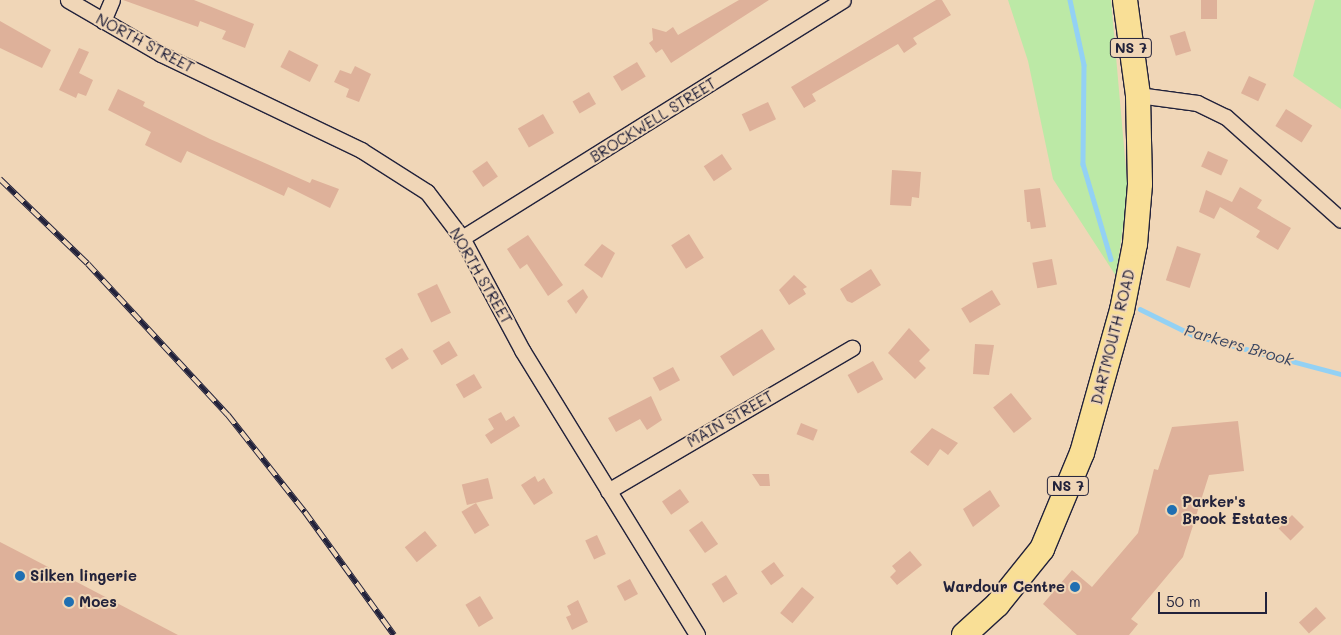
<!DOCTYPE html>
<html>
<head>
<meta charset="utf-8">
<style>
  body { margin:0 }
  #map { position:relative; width:1341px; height:635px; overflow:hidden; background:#f0d6b7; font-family:Mali,sans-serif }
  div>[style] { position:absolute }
  .green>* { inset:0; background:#bce9a6 }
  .stream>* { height:4.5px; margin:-2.25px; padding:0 2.25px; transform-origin:2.25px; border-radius:2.25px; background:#93d1f4 }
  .building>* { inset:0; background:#deb19a; transform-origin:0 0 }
  .roads { filter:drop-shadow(1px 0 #22223b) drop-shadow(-1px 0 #22223b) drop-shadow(0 1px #22223b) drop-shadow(0 -1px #22223b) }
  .minor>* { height:15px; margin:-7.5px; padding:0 7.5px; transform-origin:7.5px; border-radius:7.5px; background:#f0d6b7 }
  .primary>* { height:24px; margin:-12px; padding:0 12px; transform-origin:12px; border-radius:12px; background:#f9df96 }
  .rail>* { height:5.5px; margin-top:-2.75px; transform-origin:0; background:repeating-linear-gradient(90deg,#f0d6b7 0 11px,#22223b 0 22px); box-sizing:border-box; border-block:1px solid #22223b }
  .dots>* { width:14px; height:14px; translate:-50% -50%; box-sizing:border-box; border:2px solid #f0d6b7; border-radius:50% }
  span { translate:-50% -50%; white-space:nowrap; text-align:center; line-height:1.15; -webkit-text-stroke:4px #f0d6b7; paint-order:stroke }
  .shield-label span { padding:1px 4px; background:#f0d6b7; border:1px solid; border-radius:4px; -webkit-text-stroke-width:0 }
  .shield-label { font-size:14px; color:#22223b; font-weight:700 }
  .street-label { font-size:15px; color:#22223b }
  .poi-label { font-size:15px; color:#22223b; font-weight:700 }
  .left { translate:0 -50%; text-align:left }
  .right { translate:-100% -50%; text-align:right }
  .water-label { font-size:16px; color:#394560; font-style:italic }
  .scale { position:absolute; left:1158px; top:592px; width:109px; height:22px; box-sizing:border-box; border:2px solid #22223b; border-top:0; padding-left:6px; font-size:15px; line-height:18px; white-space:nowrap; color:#22223b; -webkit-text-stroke:4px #f0d6b7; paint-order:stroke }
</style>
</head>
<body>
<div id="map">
  <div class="green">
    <div style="clip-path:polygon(1008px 0,1111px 0,1128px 192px,1116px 276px,1053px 179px,1028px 61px)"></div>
    <div style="clip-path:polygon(1315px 0,1341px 0,1341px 109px,1293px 76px)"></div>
  </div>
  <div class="stream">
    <div style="left:1070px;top:0;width:66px;rotate:77.8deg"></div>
    <div style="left:1084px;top:65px;width:99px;rotate:90.6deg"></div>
    <div style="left:1083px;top:164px;width:99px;rotate:73.6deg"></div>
    <div style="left:1140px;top:309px;width:59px;rotate:26.1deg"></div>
    <div style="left:1193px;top:335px;width:153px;rotate:14.8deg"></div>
  </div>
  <div class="building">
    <div style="clip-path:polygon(123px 0,194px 0,254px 24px,245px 48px,222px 39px,226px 31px,200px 21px,198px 27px)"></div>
    <div style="clip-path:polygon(739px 0,769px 0,671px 63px,662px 49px,656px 53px,649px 43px,653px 40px,652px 28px,666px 32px,673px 27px,678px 35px)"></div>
    <div style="clip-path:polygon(936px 0,942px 0,951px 15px,913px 38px,917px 44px,904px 53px,898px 44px,812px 94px,816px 101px,804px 108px,791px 87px)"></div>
    <div style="left:1201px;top:0;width:16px;height:19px"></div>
    <div style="clip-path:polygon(0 21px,51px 50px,42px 68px,0 48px)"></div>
    <div style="left:1185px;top:31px;width:21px;height:16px;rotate:73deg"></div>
    <div style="clip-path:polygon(79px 48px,89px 52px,79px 73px,93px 80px,86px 96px,78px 93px,76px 98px,59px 90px)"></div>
    <div style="left:289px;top:50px;width:33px;height:19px;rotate:27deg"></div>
    <div style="left:637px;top:62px;width:17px;height:28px;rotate:59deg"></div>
    <div style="clip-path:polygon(355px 66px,371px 74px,359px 102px,346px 97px,349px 89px,334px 82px,340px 70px,351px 74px)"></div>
    <div style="left:1249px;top:76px;width:19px;height:19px;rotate:25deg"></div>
    <div style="clip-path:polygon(118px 89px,145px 102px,143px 106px,210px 139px,310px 183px,312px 179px,339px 189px,330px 208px,288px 187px,284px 196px,187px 151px,181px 163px,145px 145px,151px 132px,108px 110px)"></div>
    <div style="left:589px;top:92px;width:14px;height:19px;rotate:60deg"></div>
    <div style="left:768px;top:102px;width:19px;height:29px;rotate:65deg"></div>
    <div style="left:1286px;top:109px;width:31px;height:20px;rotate:32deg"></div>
    <div style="left:543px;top:114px;width:22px;height:29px;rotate:60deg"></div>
    <div style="left:1208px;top:151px;width:22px;height:17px;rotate:24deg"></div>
    <div style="left:722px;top:154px;width:18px;height:22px;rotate:56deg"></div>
    <div style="left:487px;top:161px;width:19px;height:18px;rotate:55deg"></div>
    <div style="clip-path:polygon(892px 170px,921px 172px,919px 198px,912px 197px,911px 206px,890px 205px)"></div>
    <div style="clip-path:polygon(1240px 187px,1262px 200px,1257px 208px,1291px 228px,1278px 250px,1256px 237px,1260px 231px,1220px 207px,1214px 219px,1199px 212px,1206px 190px,1232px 202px)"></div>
    <div style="clip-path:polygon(1040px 188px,1046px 227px,1031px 229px,1030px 222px,1027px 222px,1024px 190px)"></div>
    <div style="left:689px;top:234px;width:28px;height:21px;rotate:58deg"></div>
    <div style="clip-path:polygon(528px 235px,563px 285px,548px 296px,527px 264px,520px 269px,507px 249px)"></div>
    <div style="clip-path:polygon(602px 244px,615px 253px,602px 278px,584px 265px)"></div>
    <div style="left:1177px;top:246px;width:25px;height:36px;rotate:18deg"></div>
    <div style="left:1052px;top:259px;width:26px;height:20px;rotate:79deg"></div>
    <div style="clip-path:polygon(871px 269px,881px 285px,852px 303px,847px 301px,840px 289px)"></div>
    <div style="clip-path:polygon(794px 275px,807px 287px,803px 289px,806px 294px,789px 305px,779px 290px)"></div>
    <div style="left:437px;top:284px;width:32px;height:22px;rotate:64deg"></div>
    <div style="clip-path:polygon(583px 289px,588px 297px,576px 314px,567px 301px)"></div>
    <div style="left:992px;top:290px;width:17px;height:36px;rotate:59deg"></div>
    <div style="clip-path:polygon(909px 328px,930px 350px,919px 361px,926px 368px,915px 379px,888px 353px)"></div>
    <div style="left:762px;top:329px;width:24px;height:50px;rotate:57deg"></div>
    <div style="left:449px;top:341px;width:17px;height:19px;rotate:59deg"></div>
    <div style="clip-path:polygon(975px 344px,994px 345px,989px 375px,973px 374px)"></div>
    <div style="left:402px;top:348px;width:13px;height:20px;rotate:58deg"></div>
    <div style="left:873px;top:361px;width:21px;height:29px;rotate:61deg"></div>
    <div style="left:673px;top:367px;width:15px;height:23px;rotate:62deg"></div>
    <div style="left:474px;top:374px;width:16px;height:21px;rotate:60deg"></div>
    <div style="left:1011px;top:393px;width:33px;height:23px;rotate:51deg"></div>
    <div style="clip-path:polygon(651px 396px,662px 420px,647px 430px,640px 419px,616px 432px,608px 418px)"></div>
    <div style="clip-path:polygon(501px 412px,506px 421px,514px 416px,520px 426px,491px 444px,485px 435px,494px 429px,488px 419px)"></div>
    <div style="clip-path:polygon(1238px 421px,1244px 471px,1209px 475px,1183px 557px,1131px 619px,1138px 624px,1129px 635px,1077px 635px,1043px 604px,1072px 570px,1092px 587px,1138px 533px,1154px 469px,1158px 470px,1172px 427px)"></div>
    <div style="left:801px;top:423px;width:18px;height:12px;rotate:22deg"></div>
    <div style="clip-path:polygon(932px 428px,958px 443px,948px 455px,940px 449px,928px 466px,910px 452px)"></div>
    <div style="clip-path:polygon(752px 474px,769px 474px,770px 486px,760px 486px)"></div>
    <div style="clip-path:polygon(535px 476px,538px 482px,544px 478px,553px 493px,534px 505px,521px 485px)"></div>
    <div style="left:488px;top:478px;width:21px;height:27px;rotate:76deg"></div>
    <div style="left:680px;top:489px;width:16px;height:22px;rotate:55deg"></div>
    <div style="clip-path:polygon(990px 490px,1000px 506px,973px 527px,963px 509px)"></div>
    <div style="left:476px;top:503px;width:26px;height:17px;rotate:59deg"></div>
    <div style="left:1292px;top:515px;width:17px;height:19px;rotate:45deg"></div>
    <div style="left:702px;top:521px;width:28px;height:16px;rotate:55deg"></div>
    <div style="left:425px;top:531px;width:19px;height:26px;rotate:51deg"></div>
    <div style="left:597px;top:535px;width:21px;height:13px;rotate:65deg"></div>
    <div style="clip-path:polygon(0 542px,29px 557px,178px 635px,0 635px)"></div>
    <div style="clip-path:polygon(910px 551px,922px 565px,897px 585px,890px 577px,896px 571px,892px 566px)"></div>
    <div style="left:774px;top:562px;width:17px;height:16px;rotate:54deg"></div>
    <div style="left:726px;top:575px;width:22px;height:17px;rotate:58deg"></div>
    <div style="left:630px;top:579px;width:17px;height:15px;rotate:62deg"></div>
    <div style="left:802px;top:587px;width:16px;height:34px;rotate:40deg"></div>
    <div style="left:480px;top:596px;width:26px;height:17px;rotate:59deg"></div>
    <div style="clip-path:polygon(578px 600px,588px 622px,572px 630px,566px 617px,571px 615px,567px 606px)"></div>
    <div style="left:1316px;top:607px;width:15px;height:23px;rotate:48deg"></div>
  </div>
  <div class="roads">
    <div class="minor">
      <div style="left:68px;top:0;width:108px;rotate:30.1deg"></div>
      <div style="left:161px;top:54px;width:222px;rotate:25.6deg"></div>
      <div style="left:361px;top:150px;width:78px;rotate:32.5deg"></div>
      <div style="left:427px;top:192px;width:58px;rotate:52.7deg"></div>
      <div style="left:462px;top:238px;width:127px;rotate:61.8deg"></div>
      <div style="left:522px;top:350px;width:334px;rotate:58.4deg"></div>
      <div style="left:103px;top:21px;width:23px;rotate:-67deg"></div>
      <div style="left:1138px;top:95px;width:60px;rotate:7.7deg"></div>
      <div style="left:1197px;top:103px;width:32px;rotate:26deg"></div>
      <div style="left:1226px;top:117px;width:154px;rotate:41.8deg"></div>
      <div style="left:462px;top:238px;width:449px;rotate:-32deg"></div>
      <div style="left:608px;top:491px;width:283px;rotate:-30.4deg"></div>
    </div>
    <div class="primary">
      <div style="left:964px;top:635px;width:45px;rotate:-42.3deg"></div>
      <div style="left:997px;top:605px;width:72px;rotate:-51.2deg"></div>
      <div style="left:1042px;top:549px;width:104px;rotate:-67.4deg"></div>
      <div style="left:1082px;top:453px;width:148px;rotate:-74.4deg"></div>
      <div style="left:1122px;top:310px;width:67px;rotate:-78.9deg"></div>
      <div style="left:1135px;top:244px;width:60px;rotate:-85.2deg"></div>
      <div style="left:1140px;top:184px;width:89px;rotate:-91.3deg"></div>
      <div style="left:1138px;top:95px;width:96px;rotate:-97.8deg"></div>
    </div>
  </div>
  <div class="rail">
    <div style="left:0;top:179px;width:122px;rotate:44deg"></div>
    <div style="left:88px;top:264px;width:206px;rotate:47.2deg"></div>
    <div style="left:228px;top:415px;width:124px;rotate:51.6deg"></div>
    <div style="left:305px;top:512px;width:152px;rotate:54.1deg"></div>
  </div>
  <div class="dots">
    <div style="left:1172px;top:510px;background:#1f6fb2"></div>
    <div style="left:20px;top:576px;background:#1f6fb2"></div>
    <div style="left:1075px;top:587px;background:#1f6fb2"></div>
    <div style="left:69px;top:602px;background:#1f6fb2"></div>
  </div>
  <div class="shield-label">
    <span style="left:1131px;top:48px">NS 7</span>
    <span style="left:1068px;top:486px">NS 7</span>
  </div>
  <div class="street-label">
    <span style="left:145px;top:43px;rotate:28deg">NORTH STREET</span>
    <span style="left:653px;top:120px;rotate:-32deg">BROCKWELL STREET</span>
    <span style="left:481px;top:276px;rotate:60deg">NORTH STREET</span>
    <span style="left:1113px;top:337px;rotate:-76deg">DARTMOUTH ROAD</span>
    <span style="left:730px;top:419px;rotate:-30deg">MAIN STREET</span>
  </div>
  <div class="poi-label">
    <span class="left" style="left:1182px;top:510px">Parker's<br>Brook Estates</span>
    <span class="left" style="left:30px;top:576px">Silken lingerie</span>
    <span class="right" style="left:1065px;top:587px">Wardour Centre</span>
    <span class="left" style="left:79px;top:602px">Moes</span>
  </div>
  <div class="water-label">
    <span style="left:1239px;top:345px;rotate:16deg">Parkers Brook</span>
  </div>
  <div class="scale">50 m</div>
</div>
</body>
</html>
